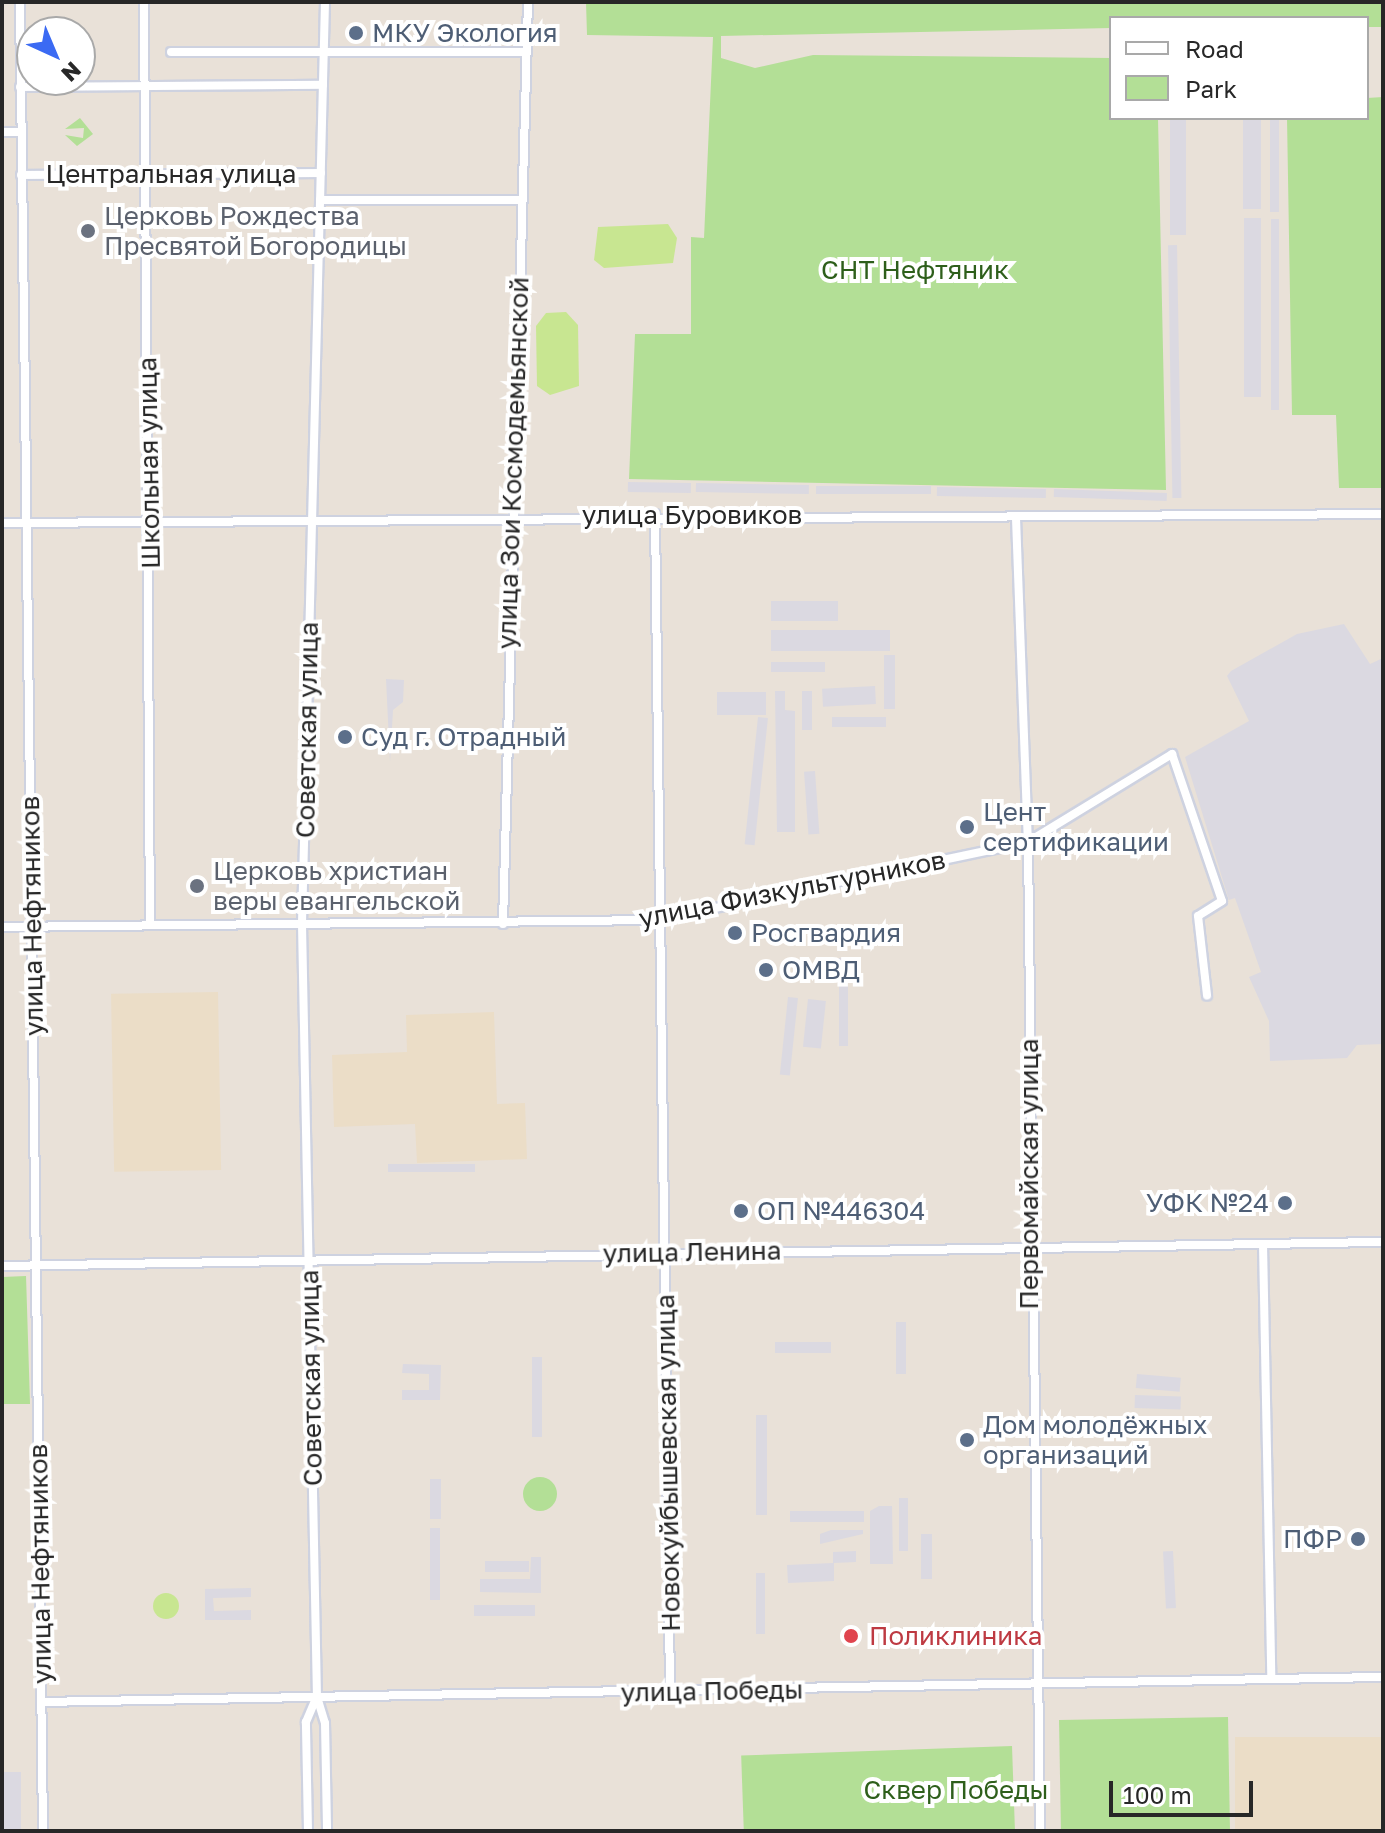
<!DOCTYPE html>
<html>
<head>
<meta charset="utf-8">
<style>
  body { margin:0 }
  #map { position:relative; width:1385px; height:1833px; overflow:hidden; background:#e9e1d8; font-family:"Golos Text",sans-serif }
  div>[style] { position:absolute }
  .industrial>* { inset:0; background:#dbd9e1; transform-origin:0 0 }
  .education>* { inset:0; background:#ebddc7; transform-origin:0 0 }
  .green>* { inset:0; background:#b3df96; transform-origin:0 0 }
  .round { border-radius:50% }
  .pitch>* { inset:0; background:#c8e691 }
  .roads { filter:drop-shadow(2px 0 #ced2e0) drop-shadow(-2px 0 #ced2e0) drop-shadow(0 2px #ced2e0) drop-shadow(0 -2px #ced2e0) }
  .street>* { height:8px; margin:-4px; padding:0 4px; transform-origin:4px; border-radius:4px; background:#fff }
  .dots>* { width:22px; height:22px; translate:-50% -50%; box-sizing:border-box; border:4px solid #fff; border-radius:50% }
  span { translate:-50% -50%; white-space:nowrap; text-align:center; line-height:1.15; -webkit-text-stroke:8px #fff; paint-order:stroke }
  .service-label { font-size:26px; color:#4e5e75 }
  .left { translate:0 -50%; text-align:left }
  .right { translate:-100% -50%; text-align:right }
  .street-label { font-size:26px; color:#272727 }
  .worship-label { font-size:26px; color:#5b616d }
  .park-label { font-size:26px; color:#2e5f1b }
  .health-label { font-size:26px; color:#be3a42 }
  .frame { position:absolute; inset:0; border:4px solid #272727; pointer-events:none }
  .legend { position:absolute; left:1109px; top:16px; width:260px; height:104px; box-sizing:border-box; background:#fff; border:2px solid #a9a9a9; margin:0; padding:10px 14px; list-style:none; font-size:24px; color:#272727 }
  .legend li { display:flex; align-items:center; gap:16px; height:40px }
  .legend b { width:40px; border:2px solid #a9a9a9 }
  .north { position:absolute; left:16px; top:16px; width:80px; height:80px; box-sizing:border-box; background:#fff; border:2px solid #a9a9a9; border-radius:50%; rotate:136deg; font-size:22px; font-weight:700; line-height:32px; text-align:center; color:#272727 }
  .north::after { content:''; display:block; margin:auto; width:28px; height:36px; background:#3b6af3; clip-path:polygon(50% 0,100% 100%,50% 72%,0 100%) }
  .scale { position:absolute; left:1109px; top:1781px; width:144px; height:36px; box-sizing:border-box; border:4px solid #272727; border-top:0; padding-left:10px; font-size:24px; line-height:28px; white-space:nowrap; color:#272727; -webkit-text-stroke:6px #fff; paint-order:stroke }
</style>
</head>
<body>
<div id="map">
  <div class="industrial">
    <div style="left:1170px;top:118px;width:16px;height:117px"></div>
    <div style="left:1243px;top:118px;width:18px;height:91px"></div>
    <div style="left:1270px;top:118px;width:9px;height:94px"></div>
    <div style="left:1244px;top:218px;width:17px;height:179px"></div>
    <div style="left:1271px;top:219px;width:8px;height:191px"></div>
    <div style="left:1177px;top:245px;width:253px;height:9px;rotate:89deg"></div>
    <div style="left:628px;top:482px;width:63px;height:10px;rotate:1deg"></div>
    <div style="left:696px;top:483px;width:113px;height:9px;rotate:1deg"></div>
    <div style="left:816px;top:486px;width:115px;height:8px"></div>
    <div style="left:937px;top:487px;width:109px;height:9px;rotate:1deg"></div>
    <div style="left:1054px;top:489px;width:113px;height:8px;rotate:2deg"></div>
    <div style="left:771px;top:601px;width:67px;height:20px"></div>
    <div style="clip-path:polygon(1344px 624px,1370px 664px,1383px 658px,1383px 1044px,1357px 1045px,1347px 1058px,1270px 1061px,1269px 1021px,1249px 977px,1261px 972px,1235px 898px,1229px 900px,1185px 757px,1249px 721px,1227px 676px,1231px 671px,1297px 634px)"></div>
    <div style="left:890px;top:630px;width:21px;height:119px;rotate:90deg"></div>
    <div style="left:884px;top:655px;width:11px;height:54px"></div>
    <div style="left:771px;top:662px;width:54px;height:10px"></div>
    <div style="clip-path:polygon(386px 679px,404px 680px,403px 702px,393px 710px,390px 762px)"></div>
    <div style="left:875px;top:686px;width:18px;height:53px;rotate:87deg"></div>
    <div style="clip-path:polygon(775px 691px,785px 691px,785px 710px,795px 711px,795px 832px,777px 832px)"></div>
    <div style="left:802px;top:691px;width:10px;height:39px"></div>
    <div style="left:717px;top:692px;width:49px;height:23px"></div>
    <div style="left:758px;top:717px;width:10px;height:128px;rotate:6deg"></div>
    <div style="left:886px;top:717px;width:10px;height:54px;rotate:90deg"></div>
    <div style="left:815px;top:771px;width:63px;height:11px;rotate:86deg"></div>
    <div style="left:839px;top:958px;width:9px;height:88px"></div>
    <div style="left:788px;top:997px;width:10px;height:78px;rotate:6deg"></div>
    <div style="left:808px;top:999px;width:18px;height:48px;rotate:6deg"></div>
    <div style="left:475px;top:1164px;width:8px;height:87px;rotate:90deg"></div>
    <div style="left:896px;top:1322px;width:10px;height:52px"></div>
    <div style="left:831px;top:1342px;width:11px;height:56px;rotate:90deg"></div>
    <div style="left:532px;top:1357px;width:10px;height:80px"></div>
    <div style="clip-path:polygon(403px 1364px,441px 1365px,440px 1400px,402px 1400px,402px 1390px,429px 1390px,429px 1374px,402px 1373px)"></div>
    <div style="left:1137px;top:1374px;width:44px;height:14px;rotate:5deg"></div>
    <div style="left:1135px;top:1395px;width:46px;height:13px;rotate:2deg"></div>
    <div style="left:756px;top:1415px;width:11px;height:100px"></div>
    <div style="left:430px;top:1479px;width:11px;height:40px"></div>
    <div style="left:899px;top:1498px;width:9px;height:53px"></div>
    <div style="clip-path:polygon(879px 1506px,892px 1506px,893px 1564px,870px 1564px,870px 1511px)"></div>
    <div style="left:864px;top:1511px;width:11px;height:74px;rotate:90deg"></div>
    <div style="left:430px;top:1528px;width:10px;height:72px"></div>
    <div style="clip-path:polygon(831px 1530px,863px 1530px,863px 1534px,820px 1544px,820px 1534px)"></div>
    <div style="left:921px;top:1534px;width:11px;height:45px"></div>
    <div style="clip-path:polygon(856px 1551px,856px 1562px,834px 1563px,834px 1581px,788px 1583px,787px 1565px,833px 1563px,833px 1552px)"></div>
    <div style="left:1173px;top:1551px;width:57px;height:10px;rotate:87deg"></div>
    <div style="clip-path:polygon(531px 1557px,541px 1557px,541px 1593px,480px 1592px,480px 1579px,530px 1579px)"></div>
    <div style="left:485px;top:1561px;width:44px;height:11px"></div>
    <div style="left:756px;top:1573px;width:9px;height:61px"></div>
    <div style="clip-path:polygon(251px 1588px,251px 1597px,213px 1598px,214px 1611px,251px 1610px,251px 1620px,205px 1620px,205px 1589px)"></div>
    <div style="left:474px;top:1605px;width:61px;height:11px"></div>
    <div style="left:2px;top:1772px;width:19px;height:58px"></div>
  </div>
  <div class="education">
    <div style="left:218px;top:992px;width:178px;height:107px;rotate:89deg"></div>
    <div style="clip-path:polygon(494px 1012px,497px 1104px,525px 1103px,527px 1159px,417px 1163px,415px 1124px,334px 1127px,332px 1055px,407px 1052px,406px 1015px)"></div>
    <div style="left:1383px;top:1737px;width:94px;height:148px;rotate:90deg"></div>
  </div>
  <div class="green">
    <div style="clip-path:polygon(586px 2px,1383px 2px,1383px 27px,1367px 27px,1367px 18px,1111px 18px,1111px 28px,721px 36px,721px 58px,755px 68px,813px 55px,1111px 58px,1111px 118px,1158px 118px,1166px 490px,629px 479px,635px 334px,691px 334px,691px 237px,704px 238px,713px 37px,587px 35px)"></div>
    <div style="clip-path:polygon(1383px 97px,1383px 488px,1339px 488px,1336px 415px,1292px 415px,1287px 118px,1367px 118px,1367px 98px)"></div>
    <div style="clip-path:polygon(80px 118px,93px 134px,77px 146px,65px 135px,83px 138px,84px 128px,65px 129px)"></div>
    <div style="clip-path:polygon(26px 1276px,30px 1404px,2px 1404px,2px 1277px)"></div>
    <div class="round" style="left:523px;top:1477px;width:34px;height:34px"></div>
    <div style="left:1228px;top:1717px;width:114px;height:169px;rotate:89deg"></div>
    <div style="left:1012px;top:1746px;width:85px;height:271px;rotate:88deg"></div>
  </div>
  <div class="pitch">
    <div style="clip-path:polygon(668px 224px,677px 238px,673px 263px,604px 268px,594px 260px,598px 227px)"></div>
    <div style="clip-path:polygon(566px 312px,578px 325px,579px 386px,550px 395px,537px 386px,536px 326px,546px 313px)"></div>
    <div class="round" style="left:153px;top:1593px;width:26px;height:26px"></div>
  </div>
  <div class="roads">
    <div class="street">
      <div style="left:20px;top:2px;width:1829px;rotate:89.28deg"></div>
      <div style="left:144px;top:2px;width:922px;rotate:89.63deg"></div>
      <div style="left:325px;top:2px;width:922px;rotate:91.43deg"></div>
      <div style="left:302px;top:924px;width:773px;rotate:88.89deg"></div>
      <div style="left:317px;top:1697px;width:27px;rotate:73deg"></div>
      <div style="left:325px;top:1723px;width:108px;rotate:88.9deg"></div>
      <div style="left:171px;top:52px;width:356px"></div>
      <div style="left:20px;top:87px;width:303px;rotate:-0.4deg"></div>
      <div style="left:2px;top:132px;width:19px"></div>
      <div style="left:21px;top:175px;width:300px;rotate:-0.4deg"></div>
      <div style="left:320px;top:200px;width:202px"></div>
      <div style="left:655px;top:514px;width:1178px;rotate:89.27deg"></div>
      <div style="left:1016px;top:518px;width:324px;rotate:87.9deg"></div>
      <div style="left:1028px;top:842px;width:989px;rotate:89.3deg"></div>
      <div style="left:2px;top:523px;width:1381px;rotate:-0.37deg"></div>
      <div style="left:503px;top:924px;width:922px;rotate:-88.45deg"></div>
      <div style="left:2px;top:927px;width:656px;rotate:-0.61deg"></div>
      <div style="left:658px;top:920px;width:378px;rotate:-11.9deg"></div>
      <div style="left:1028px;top:842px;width:169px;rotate:-31.4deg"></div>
      <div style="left:1172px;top:754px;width:155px;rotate:71.2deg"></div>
      <div style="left:1222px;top:901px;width:28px;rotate:148deg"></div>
      <div style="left:1198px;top:916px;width:80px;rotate:83.5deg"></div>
      <div style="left:1263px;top:1244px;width:435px;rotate:88.9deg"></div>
      <div style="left:2px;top:1266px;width:1381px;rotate:-1deg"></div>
      <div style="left:41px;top:1702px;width:1342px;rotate:-1.07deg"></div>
      <div style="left:308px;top:1831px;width:109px;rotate:-91.1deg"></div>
      <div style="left:306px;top:1722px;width:26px;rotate:-67deg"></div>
    </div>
  </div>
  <div class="dots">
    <div style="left:356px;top:33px;background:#5c6f8a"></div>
    <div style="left:88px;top:231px;background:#6b7280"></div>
    <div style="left:345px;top:737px;background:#5c6f8a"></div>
    <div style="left:967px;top:827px;background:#5c6f8a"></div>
    <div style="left:197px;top:886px;background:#6b7280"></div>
    <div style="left:735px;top:933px;background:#5c6f8a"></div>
    <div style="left:766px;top:970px;background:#5c6f8a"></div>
    <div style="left:1285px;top:1203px;background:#5c6f8a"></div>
    <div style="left:741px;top:1211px;background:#5c6f8a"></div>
    <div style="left:967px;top:1440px;background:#5c6f8a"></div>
    <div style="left:1358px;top:1539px;background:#5c6f8a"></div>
    <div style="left:851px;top:1636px;background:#e0444e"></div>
  </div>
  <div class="service-label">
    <span class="left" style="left:372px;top:33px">МКУ Экология</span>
    <span class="left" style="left:361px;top:737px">Суд г. Отрадный</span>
    <span class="left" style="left:983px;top:827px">Цент<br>сертификации</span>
    <span class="left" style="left:751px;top:933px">Росгвардия</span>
    <span class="left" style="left:782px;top:970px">ОМВД</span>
    <span class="right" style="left:1269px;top:1203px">УФК №24</span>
    <span class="left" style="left:757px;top:1211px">ОП №446304</span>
    <span class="left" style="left:983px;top:1440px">Дом молодёжных<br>организаций</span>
    <span class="right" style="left:1342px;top:1539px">ПФР</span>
  </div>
  <div class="street-label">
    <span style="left:171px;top:174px">Центральная улица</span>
    <span style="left:149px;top:463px;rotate:-91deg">Школьная улица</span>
    <span style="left:513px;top:463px;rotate:-88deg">улица Зои Космодемьянской</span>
    <span style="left:692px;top:515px">улица Буровиков</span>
    <span style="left:307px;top:730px;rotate:-89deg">Советская улица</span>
    <span style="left:792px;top:889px;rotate:-11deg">улица Физкультурников</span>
    <span style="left:32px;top:916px;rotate:-91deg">улица Нефтяников</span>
    <span style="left:1029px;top:1174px;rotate:-90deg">Первомайская улица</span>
    <span style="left:692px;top:1252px;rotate:-1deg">улица Ленина</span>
    <span style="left:311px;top:1378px;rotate:-91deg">Советская улица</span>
    <span style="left:668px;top:1463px;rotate:-91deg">Новокуйбышевская улица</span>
    <span style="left:40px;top:1564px;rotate:-91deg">улица Нефтяников</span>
    <span style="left:712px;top:1691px;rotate:-1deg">улица Победы</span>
  </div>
  <div class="worship-label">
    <span class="left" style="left:104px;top:231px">Церковь Рождества<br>Пресвятой Богородицы</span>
    <span class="left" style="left:213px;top:886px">Церковь христиан<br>веры евангельской</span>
  </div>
  <div class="park-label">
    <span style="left:915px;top:270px">СНТ Нефтяник</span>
    <span style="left:956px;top:1790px">Сквер Победы</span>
  </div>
  <div class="health-label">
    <span class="left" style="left:869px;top:1636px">Поликлиника</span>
  </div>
  <div class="frame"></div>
  <ul class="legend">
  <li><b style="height:10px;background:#fff"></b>Road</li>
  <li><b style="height:22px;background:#b3df96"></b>Park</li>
  </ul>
  <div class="north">N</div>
  <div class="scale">100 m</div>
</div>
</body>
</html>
